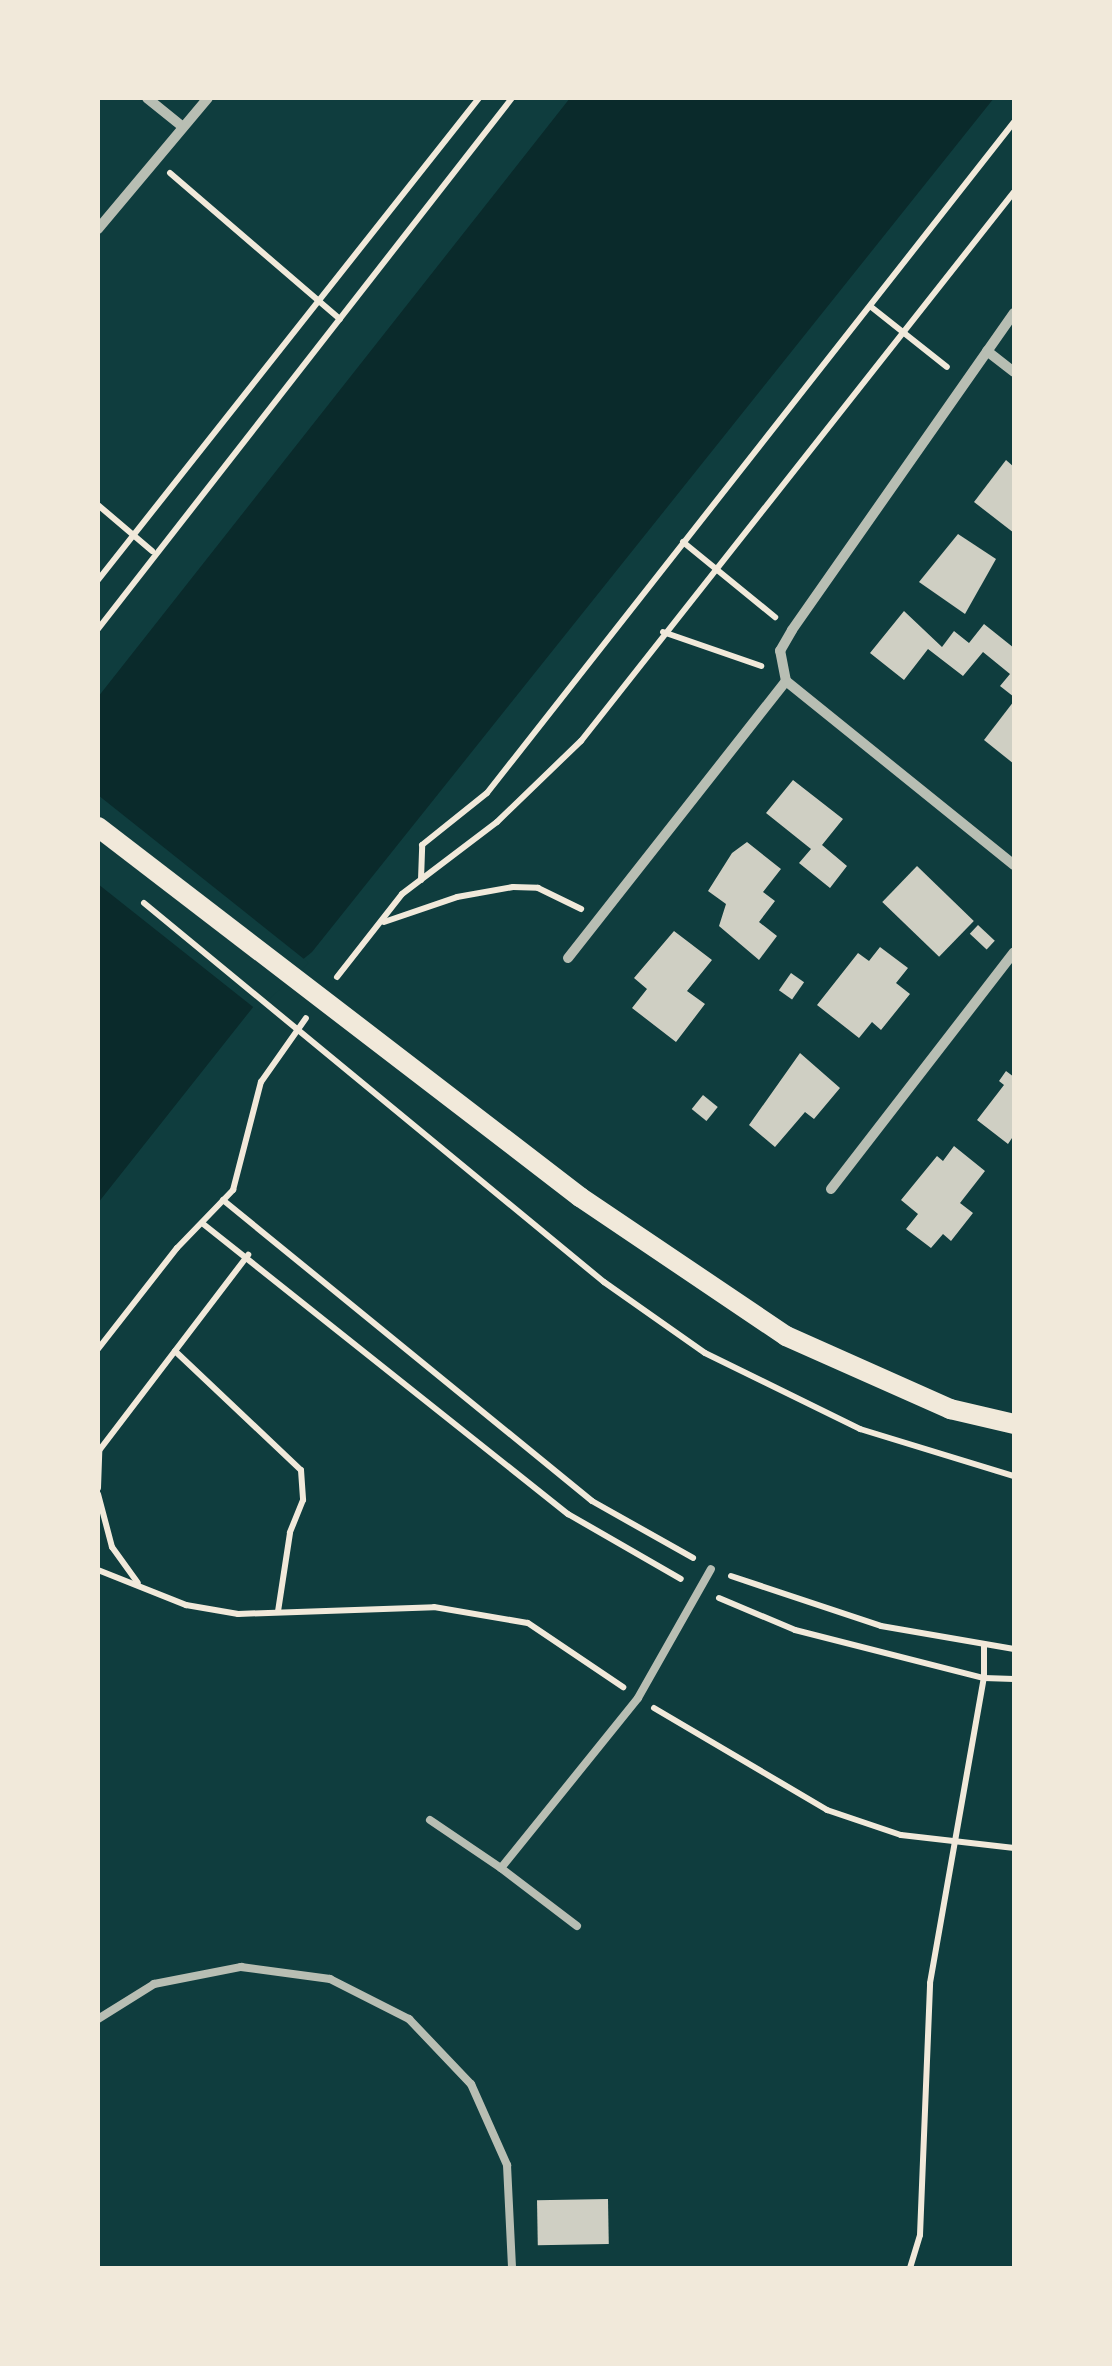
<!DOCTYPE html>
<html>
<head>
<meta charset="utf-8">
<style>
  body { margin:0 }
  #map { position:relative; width:1112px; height:2366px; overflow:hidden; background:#0f3d3e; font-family:"Roboto Serif",serif }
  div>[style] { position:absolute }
  .water>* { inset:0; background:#0a2a2b }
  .pier>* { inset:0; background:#0f3d3e }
  .building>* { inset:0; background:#cfcfc3; transform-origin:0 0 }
  .path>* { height:6px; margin:-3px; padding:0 3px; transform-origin:3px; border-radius:3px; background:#f1e9da }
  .service>* { height:8px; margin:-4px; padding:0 4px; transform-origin:4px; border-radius:4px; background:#b8beb3 }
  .minor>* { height:10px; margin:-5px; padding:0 5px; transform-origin:5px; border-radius:5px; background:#b8beb3 }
  .secondary>* { height:20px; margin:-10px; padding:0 10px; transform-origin:10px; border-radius:10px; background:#f1e9da }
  span { translate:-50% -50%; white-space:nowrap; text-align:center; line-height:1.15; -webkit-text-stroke:10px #f1e9da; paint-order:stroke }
  .frame { position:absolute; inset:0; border:100px solid #f1e9da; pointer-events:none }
</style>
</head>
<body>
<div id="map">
  <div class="water">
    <div style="clip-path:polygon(570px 98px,994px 98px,312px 952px,269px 987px,98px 1203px,98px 697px)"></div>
  </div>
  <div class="pier">
    <div style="clip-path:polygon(98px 795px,309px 963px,257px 1010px,98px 884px)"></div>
  </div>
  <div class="building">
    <div style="clip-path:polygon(1006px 460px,1014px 467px,1014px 533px,974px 502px)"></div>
    <div style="clip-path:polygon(958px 534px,996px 559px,965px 614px,919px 582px)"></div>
    <div style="clip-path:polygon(904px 611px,942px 647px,954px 631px,969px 643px,984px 624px,1014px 648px,1014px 697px,1000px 686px,1010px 674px,983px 652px,963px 676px,928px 649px,904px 680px,870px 653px)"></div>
    <div style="clip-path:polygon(1014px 701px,1014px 764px,984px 740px)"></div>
    <div style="clip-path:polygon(793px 780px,843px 819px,822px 845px,847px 866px,830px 888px,799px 863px,811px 849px,766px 813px)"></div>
    <div style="clip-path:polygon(747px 842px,781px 869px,763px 892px,775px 901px,759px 922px,777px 936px,759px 960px,719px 926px,726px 904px,708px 891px,732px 853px)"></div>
    <div style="left:917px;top:866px;width:79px;height:50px;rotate:44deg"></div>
    <div style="left:978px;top:925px;width:23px;height:12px;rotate:43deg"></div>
    <div style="clip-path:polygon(674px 931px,712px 960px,687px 991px,705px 1004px,676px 1042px,632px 1008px,647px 989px,634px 978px)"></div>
    <div style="clip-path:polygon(880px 947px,908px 968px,896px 983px,910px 994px,881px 1030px,872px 1022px,859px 1038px,817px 1005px,858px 953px,869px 961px)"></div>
    <div style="left:791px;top:973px;width:16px;height:21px;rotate:35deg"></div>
    <div style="clip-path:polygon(800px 1053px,840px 1088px,814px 1119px,805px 1112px,775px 1147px,749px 1125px)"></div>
    <div style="clip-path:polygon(1006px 1071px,1014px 1077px,1014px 1135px,1008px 1144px,977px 1120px,1004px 1085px,999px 1081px)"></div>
    <div style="left:703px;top:1095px;width:19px;height:18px;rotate:39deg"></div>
    <div style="clip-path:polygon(954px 1146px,985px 1171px,960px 1203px,973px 1213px,951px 1241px,943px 1234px,931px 1248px,906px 1229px,918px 1214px,901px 1200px,937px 1156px,943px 1161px)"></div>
    <div style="left:608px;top:2199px;width:45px;height:71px;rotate:89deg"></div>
  </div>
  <div class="path">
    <div style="left:170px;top:173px;width:224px;rotate:40.7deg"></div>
    <div style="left:870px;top:306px;width:98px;rotate:38.4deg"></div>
    <div style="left:98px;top:505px;width:71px;rotate:40.4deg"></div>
    <div style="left:683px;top:542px;width:119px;rotate:39.2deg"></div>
    <div style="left:98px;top:580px;width:614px;rotate:-51.68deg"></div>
    <div style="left:98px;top:629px;width:673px;rotate:-52.06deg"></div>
    <div style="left:663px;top:632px;width:104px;rotate:19.1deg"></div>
    <div style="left:421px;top:880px;width:35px;rotate:-88deg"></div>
    <div style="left:422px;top:845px;width:83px;rotate:-38.7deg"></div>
    <div style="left:487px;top:793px;width:853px;rotate:-51.85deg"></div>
    <div style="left:144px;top:903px;width:596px;rotate:39.49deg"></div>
    <div style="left:604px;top:1282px;width:123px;rotate:35.1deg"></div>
    <div style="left:705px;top:1353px;width:173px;rotate:26.1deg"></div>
    <div style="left:860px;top:1429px;width:161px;rotate:17deg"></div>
    <div style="left:384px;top:922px;width:77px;rotate:-18.9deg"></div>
    <div style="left:457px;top:897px;width:57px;rotate:-10.1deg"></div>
    <div style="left:513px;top:887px;width:25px;rotate:2deg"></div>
    <div style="left:538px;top:888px;width:48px;rotate:26deg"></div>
    <div style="left:337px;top:977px;width:105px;rotate:-51.9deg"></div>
    <div style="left:402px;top:894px;width:119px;rotate:-37.2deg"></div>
    <div style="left:497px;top:822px;width:117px;rotate:-44deg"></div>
    <div style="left:581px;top:741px;width:699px;rotate:-51.74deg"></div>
    <div style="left:223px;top:1200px;width:476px;rotate:39.2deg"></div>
    <div style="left:592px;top:1501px;width:116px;rotate:29.4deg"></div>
    <div style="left:202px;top:1223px;width:468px;rotate:38.5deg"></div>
    <div style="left:568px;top:1514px;width:130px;rotate:29.9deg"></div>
    <div style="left:98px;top:1349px;width:128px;rotate:-52deg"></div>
    <div style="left:177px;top:1248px;width:81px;rotate:-46deg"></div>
    <div style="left:233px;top:1190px;width:112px;rotate:-75.5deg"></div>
    <div style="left:261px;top:1082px;width:78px;rotate:-54.9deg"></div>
    <div style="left:175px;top:1351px;width:173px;rotate:43.4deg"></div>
    <div style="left:301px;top:1470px;width:30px;rotate:86deg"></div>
    <div style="left:303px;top:1500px;width:35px;rotate:112deg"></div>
    <div style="left:290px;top:1533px;width:79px;rotate:98.7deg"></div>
    <div style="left:98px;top:1452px;width:248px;rotate:-52.7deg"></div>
    <div style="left:98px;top:1488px;width:38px;rotate:-88deg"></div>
    <div style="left:98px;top:1494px;width:55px;rotate:75.2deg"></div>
    <div style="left:112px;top:1547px;width:44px;rotate:54.2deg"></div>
    <div style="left:98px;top:1570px;width:95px;rotate:21.7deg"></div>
    <div style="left:186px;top:1605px;width:53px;rotate:9.8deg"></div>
    <div style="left:238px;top:1614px;width:196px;rotate:-2deg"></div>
    <div style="left:434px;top:1607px;width:95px;rotate:9.7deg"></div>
    <div style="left:528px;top:1623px;width:115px;rotate:34deg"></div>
    <div style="left:731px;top:1576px;width:158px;rotate:18.4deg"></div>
    <div style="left:881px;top:1626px;width:135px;rotate:9.8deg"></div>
    <div style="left:719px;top:1598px;width:82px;rotate:22.8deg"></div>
    <div style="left:795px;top:1630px;width:195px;rotate:14.3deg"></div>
    <div style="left:984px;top:1678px;width:30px;rotate:2deg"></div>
    <div style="left:654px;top:1708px;width:201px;rotate:30.5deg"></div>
    <div style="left:827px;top:1810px;width:78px;rotate:18.7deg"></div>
    <div style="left:901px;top:1835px;width:114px;rotate:6.6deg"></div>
    <div style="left:910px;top:2268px;width:34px;rotate:-73deg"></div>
    <div style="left:920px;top:2235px;width:252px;rotate:-87.7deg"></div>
    <div style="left:930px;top:1983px;width:310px;rotate:-80deg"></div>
    <div style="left:984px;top:1678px;width:32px;rotate:-90deg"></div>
  </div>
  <div class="service">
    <div style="left:430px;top:1820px;width:86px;rotate:34.1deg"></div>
    <div style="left:577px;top:1926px;width:96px;rotate:-142.7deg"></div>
    <div style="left:501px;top:1868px;width:218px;rotate:-51.1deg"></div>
    <div style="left:638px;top:1698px;width:148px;rotate:-60.5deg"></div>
    <div style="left:98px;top:2019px;width:66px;rotate:-32deg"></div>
    <div style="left:154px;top:1984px;width:89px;rotate:-11.1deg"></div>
    <div style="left:241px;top:1967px;width:90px;rotate:7.7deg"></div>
    <div style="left:330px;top:1979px;width:89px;rotate:26.9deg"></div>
    <div style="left:409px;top:2019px;width:90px;rotate:46.4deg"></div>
    <div style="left:471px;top:2084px;width:89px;rotate:66deg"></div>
    <div style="left:507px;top:2165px;width:103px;rotate:87.2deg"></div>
  </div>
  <div class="minor">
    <div style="left:147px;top:98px;width:46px;rotate:38.9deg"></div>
    <div style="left:98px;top:229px;width:171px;rotate:-50deg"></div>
    <div style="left:987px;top:351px;width:34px;rotate:38deg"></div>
    <div style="left:786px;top:681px;width:31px;rotate:-101deg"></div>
    <div style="left:780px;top:651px;width:24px;rotate:-60deg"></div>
    <div style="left:792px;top:630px;width:387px;rotate:-55deg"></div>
    <div style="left:568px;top:958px;width:352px;rotate:-51.8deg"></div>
    <div style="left:786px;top:681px;width:293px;rotate:38.9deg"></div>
    <div style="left:831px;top:1189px;width:299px;rotate:-52.3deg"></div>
  </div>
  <div class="secondary">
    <div style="left:98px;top:827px;width:608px;rotate:37.51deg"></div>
    <div style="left:580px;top:1197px;width:249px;rotate:34deg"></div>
    <div style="left:786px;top:1336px;width:180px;rotate:24deg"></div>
    <div style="left:950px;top:1409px;width:66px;rotate:13.2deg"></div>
  </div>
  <div class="frame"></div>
</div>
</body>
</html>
